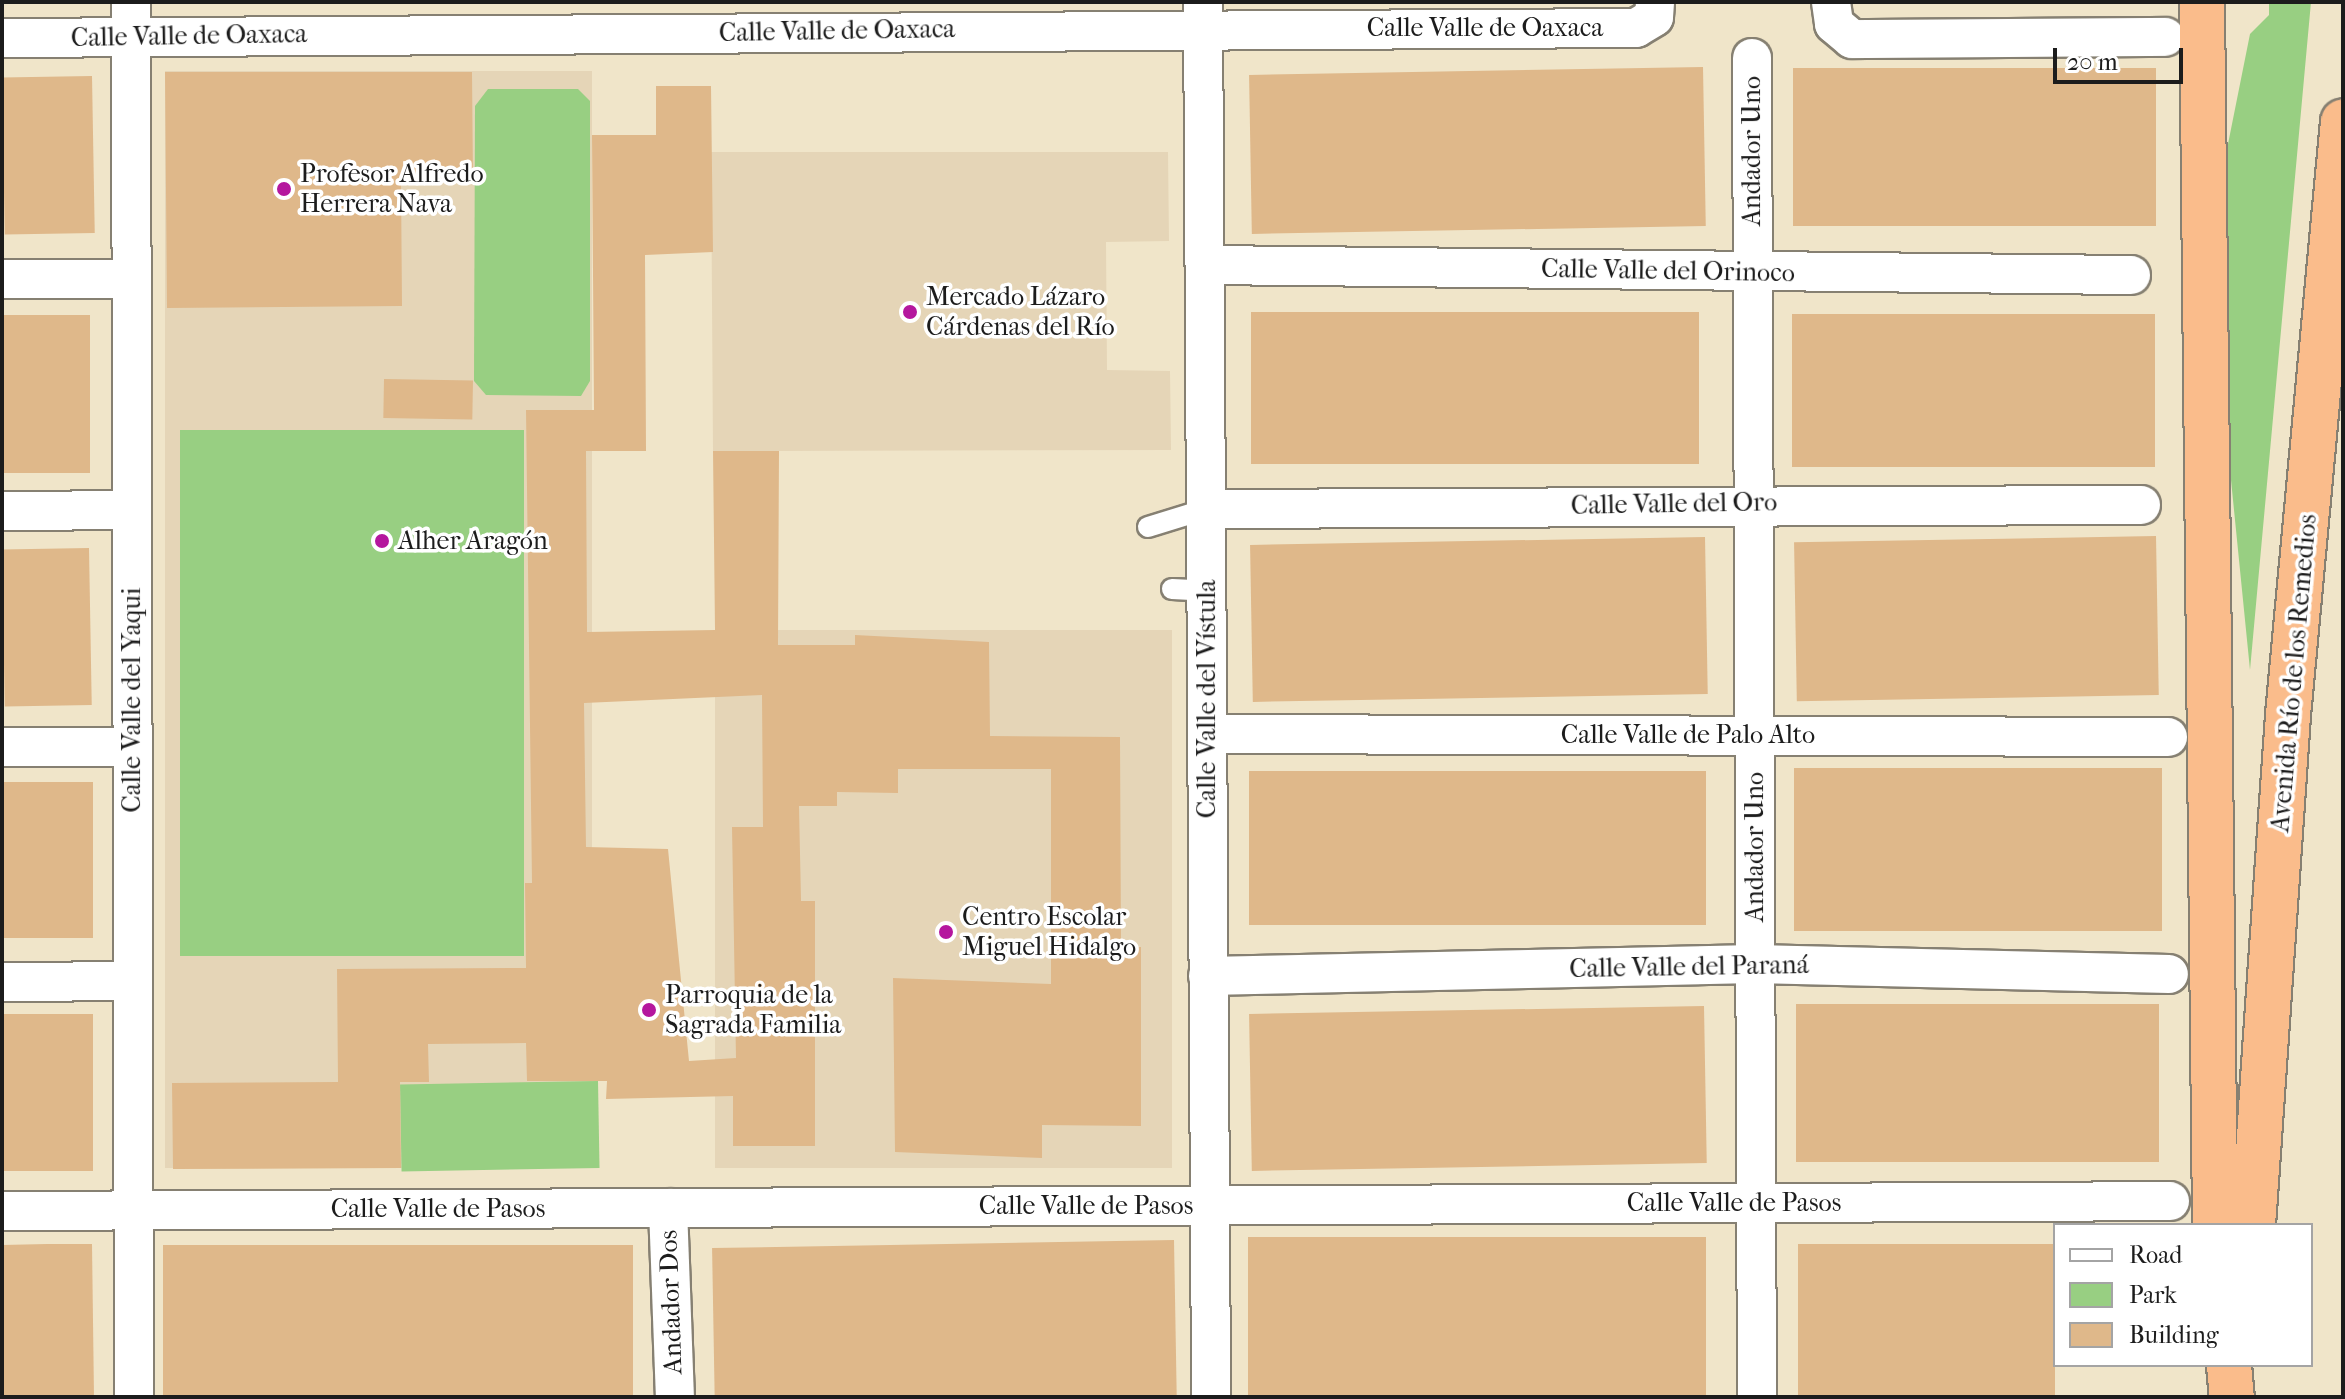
<!DOCTYPE html>
<html>
<head>
<meta charset="utf-8">
<style>
  body { margin:0 }
  #map { position:relative; width:2345px; height:1399px; overflow:hidden; background:#f0e5c9; font-family:"IM FELL French Canon",serif }
  div>[style] { position:absolute }
  .built>* { inset:0; background:#e5d5b7; transform-origin:0 0 }
  .green>* { inset:0; background:#98cf82; transform-origin:0 0 }
  .building>* { inset:0; background:#dfb88a; transform-origin:0 0 }
  .roads { filter:drop-shadow(2px 0 #868072) drop-shadow(-2px 0 #868072) drop-shadow(0 2px #868072) drop-shadow(0 -2px #868072) }
  .lane>* { height:20px; margin:-10px; padding:0 10px; transform-origin:10px; border-radius:10px; background:#fff }
  .street>* { height:38px; margin:-19px; padding:0 19px; transform-origin:19px; border-radius:19px; background:#fff }
  .highway>* { height:44px; margin:-22px; padding:0 22px; transform-origin:22px; border-radius:22px; background:#fabc8b }
  .dots>* { width:22px; height:22px; translate:-50% -50%; box-sizing:border-box; border:4px solid #fff; border-radius:50% }
  span { translate:-50% -50%; white-space:nowrap; text-align:center; line-height:1.15; -webkit-text-stroke:7px #fff; paint-order:stroke }
  .street-label { font-size:26px; color:#1c1c1c }
  .poi-label { font-size:26px; color:#1c1c1c }
  .left { translate:0 -50%; text-align:left }
  .frame { position:absolute; inset:0; border:4px solid #1c1c1c; pointer-events:none }
  .legend { position:absolute; left:2053px; top:1223px; width:260px; height:144px; box-sizing:border-box; background:#fff; border:2px solid #a4a4a4; margin:0; padding:10px 14px; list-style:none; font-size:24px; color:#1c1c1c }
  .legend li { display:flex; align-items:center; gap:16px; height:40px }
  .legend b { width:40px; border:2px solid #a4a4a4 }
  .scale { position:absolute; left:2053px; top:48px; width:130px; height:36px; box-sizing:border-box; border:4px solid #1c1c1c; border-top:0; padding-left:10px; font-size:24px; line-height:28px; white-space:nowrap; color:#1c1c1c; -webkit-text-stroke:6px #fff; paint-order:stroke }
</style>
</head>
<body>
<div id="map">
  <div class="built">
    <div style="left:592px;top:71px;width:1097px;height:427px;rotate:90deg"></div>
    <div style="clip-path:polygon(711px 152px,1168px 152px,1169px 241px,1106px 242px,1107px 370px,1170px 371px,1171px 450px,713px 451px)"></div>
    <div style="left:715px;top:630px;width:457px;height:538px"></div>
  </div>
  <div class="green">
    <div style="clip-path:polygon(2269px 2px,2311px 2px,2250px 670px,2222px 390px,2226px 154px,2250px 34px,2269px 15px)"></div>
    <div style="clip-path:polygon(488px 89px,578px 89px,590px 101px,590px 381px,581px 396px,486px 395px,474px 381px,475px 106px)"></div>
    <div style="left:180px;top:430px;width:344px;height:526px"></div>
    <div style="left:598px;top:1081px;width:87px;height:198px;rotate:89deg"></div>
  </div>
  <div class="building">
    <div style="left:1703px;top:67px;width:159px;height:454px;rotate:89deg"></div>
    <div style="left:2156px;top:68px;width:158px;height:363px;rotate:90deg"></div>
    <div style="clip-path:polygon(165px 72px,472px 72px,473px 179px,401px 179px,402px 306px,167px 308px)"></div>
    <div style="left:92px;top:76px;width:157px;height:90px;rotate:89deg"></div>
    <div style="clip-path:polygon(evenodd,656px 86px,711px 86px,713px 252px,645px 255px,646px 451px,586px 451px,587px 632px,715px 630px,713px 451px,779px 451px,778px 645px,855px 645px,855px 635px,989px 642px,990px 736px,1120px 737px,1121px 947px,1141px 947px,1141px 1126px,1042px 1125px,1042px 1158px,895px 1152px,893px 978px,1051px 984px,1051px 769px,898px 769px,898px 793px,837px 792px,837px 806px,799px 806px,801px 901px,815px 901px,815px 1146px,733px 1146px,733px 1096px,606px 1099px,607px 1081px,527px 1081px,526px 1043px,428px 1044px,429px 1082px,400px 1082px,401px 1168px,173px 1169px,172px 1083px,338px 1082px,337px 969px,526px 968px,525px 883px,532px 883px,526px 410px,594px 410px,592px 135px,656px 135px,656px 86px,762px 695px,763px 827px,732px 827px,736px 1058px,689px 1061px,668px 849px,586px 847px,584px 703px,762px 695px)"></div>
    <div style="left:1251px;top:312px;width:448px;height:152px"></div>
    <div style="left:1792px;top:314px;width:363px;height:153px"></div>
    <div style="left:2px;top:315px;width:88px;height:158px"></div>
    <div style="left:384px;top:379px;width:89px;height:39px;rotate:1deg"></div>
    <div style="left:2156px;top:536px;width:159px;height:362px;rotate:89deg"></div>
    <div style="left:1705px;top:537px;width:157px;height:455px;rotate:89deg"></div>
    <div style="left:89px;top:548px;width:157px;height:87px;rotate:89deg"></div>
    <div style="left:1794px;top:768px;width:368px;height:163px"></div>
    <div style="left:1249px;top:771px;width:457px;height:154px"></div>
    <div style="left:2px;top:782px;width:91px;height:156px"></div>
    <div style="left:2159px;top:1004px;width:158px;height:363px;rotate:90deg"></div>
    <div style="left:1704px;top:1006px;width:157px;height:455px;rotate:89deg"></div>
    <div style="left:2px;top:1014px;width:91px;height:157px"></div>
    <div style="left:1248px;top:1237px;width:458px;height:160px"></div>
    <div style="left:1174px;top:1240px;width:157px;height:462px;rotate:89deg"></div>
    <div style="clip-path:polygon(47px 1244px,92px 1244px,94px 1397px,2px 1397px,2px 1245px)"></div>
    <div style="left:1798px;top:1244px;width:257px;height:151px"></div>
    <div style="left:633px;top:1245px;width:152px;height:470px;rotate:90deg"></div>
  </div>
  <div class="roads">
    <div class="lane">
      <div style="left:1148px;top:527px;width:61px;rotate:-17.2deg"></div>
      <div style="left:1172px;top:589px;width:35px;rotate:3deg"></div>
    </div>
    <div class="street">
      <div style="left:131px;top:2px;width:1395px;rotate:89.88deg"></div>
      <div style="left:1203px;top:2px;width:1395px;rotate:89.67deg"></div>
      <div style="left:1831px;top:2px;width:22px;rotate:82deg"></div>
      <div style="left:1834px;top:24px;width:23px;rotate:40deg"></div>
      <div style="left:1852px;top:39px;width:313px;rotate:-0.4deg"></div>
      <div style="left:2px;top:38px;width:1634px;rotate:-0.35deg"></div>
      <div style="left:1636px;top:28px;width:21px;rotate:-31deg"></div>
      <div style="left:1654px;top:17px;width:15px;rotate:-86deg"></div>
      <div style="left:1752px;top:58px;width:1339px;rotate:89.79deg"></div>
      <div style="left:1205px;top:265px;width:926px;rotate:0.62deg"></div>
      <div style="left:2px;top:279px;width:129px"></div>
      <div style="left:1206px;top:509px;width:935px;rotate:-0.25deg"></div>
      <div style="left:2px;top:511px;width:130px;rotate:-0.4deg"></div>
      <div style="left:1207px;top:734px;width:961px;rotate:0.18deg"></div>
      <div style="left:2px;top:747px;width:131px"></div>
      <div style="left:1208px;top:976px;width:547px;rotate:-1.26deg"></div>
      <div style="left:1755px;top:964px;width:414px;rotate:1.4deg"></div>
      <div style="left:2px;top:982px;width:131px;rotate:-0.4deg"></div>
      <div style="left:668px;top:1208px;width:189px;rotate:87.9deg"></div>
      <div style="left:2px;top:1211px;width:2168px;rotate:-0.26deg"></div>
    </div>
    <div class="highway">
      <div style="left:2202px;top:2px;width:1223px;rotate:89.39deg"></div>
      <div style="left:2253px;top:1225px;width:511px;rotate:-86.07deg"></div>
      <div style="left:2288px;top:715px;width:596px;rotate:-84.7deg"></div>
      <div style="left:2229px;top:1365px;width:32px;rotate:85deg"></div>
    </div>
  </div>
  <div class="dots">
    <div style="left:284px;top:189px;background:#b5179e"></div>
    <div style="left:910px;top:312px;background:#b5179e"></div>
    <div style="left:382px;top:541px;background:#b5179e"></div>
    <div style="left:946px;top:932px;background:#b5179e"></div>
    <div style="left:649px;top:1010px;background:#b5179e"></div>
  </div>
  <div class="street-label">
    <span style="left:1485px;top:28px">Calle Valle de Oaxaca</span>
    <span style="left:837px;top:31px;rotate:-1deg">Calle Valle de Oaxaca</span>
    <span style="left:189px;top:36px;rotate:-1deg">Calle Valle de Oaxaca</span>
    <span style="left:1752px;top:151px;rotate:-90deg">Andador Uno</span>
    <span style="left:1668px;top:271px;rotate:1deg">Calle Valle del Orinoco</span>
    <span style="left:1674px;top:504px;rotate:-1deg">Calle Valle del Oro</span>
    <span style="left:2294px;top:673px;rotate:-85deg">Avenida Río de los Remedios</span>
    <span style="left:1207px;top:699px;rotate:-90deg">Calle Valle del Vístula</span>
    <span style="left:132px;top:700px;rotate:-90deg">Calle Valle del Yaqui</span>
    <span style="left:1688px;top:735px">Calle Valle de Palo Alto</span>
    <span style="left:1755px;top:847px;rotate:-90deg">Andador Uno</span>
    <span style="left:1689px;top:967px;rotate:-1deg">Calle Valle del Paraná</span>
    <span style="left:1734px;top:1203px">Calle Valle de Pasos</span>
    <span style="left:1086px;top:1206px">Calle Valle de Pasos</span>
    <span style="left:438px;top:1209px">Calle Valle de Pasos</span>
    <span style="left:671px;top:1302px;rotate:-92deg">Andador Dos</span>
  </div>
  <div class="poi-label">
    <span class="left" style="left:300px;top:189px">Profesor Alfredo<br>Herrera Nava</span>
    <span class="left" style="left:926px;top:312px">Mercado Lázaro<br>Cárdenas del Río</span>
    <span class="left" style="left:398px;top:541px">Alher Aragón</span>
    <span class="left" style="left:962px;top:932px">Centro Escolar<br>Miguel Hidalgo</span>
    <span class="left" style="left:665px;top:1010px">Parroquia de la<br>Sagrada Familia</span>
  </div>
  <div class="frame"></div>
  <ul class="legend">
  <li><b style="height:10px;background:#fff"></b>Road</li>
  <li><b style="height:22px;background:#98cf82"></b>Park</li>
  <li><b style="height:22px;background:#dfb88a"></b>Building</li>
  </ul>
  <div class="scale">20 m</div>
</div>
</body>
</html>
